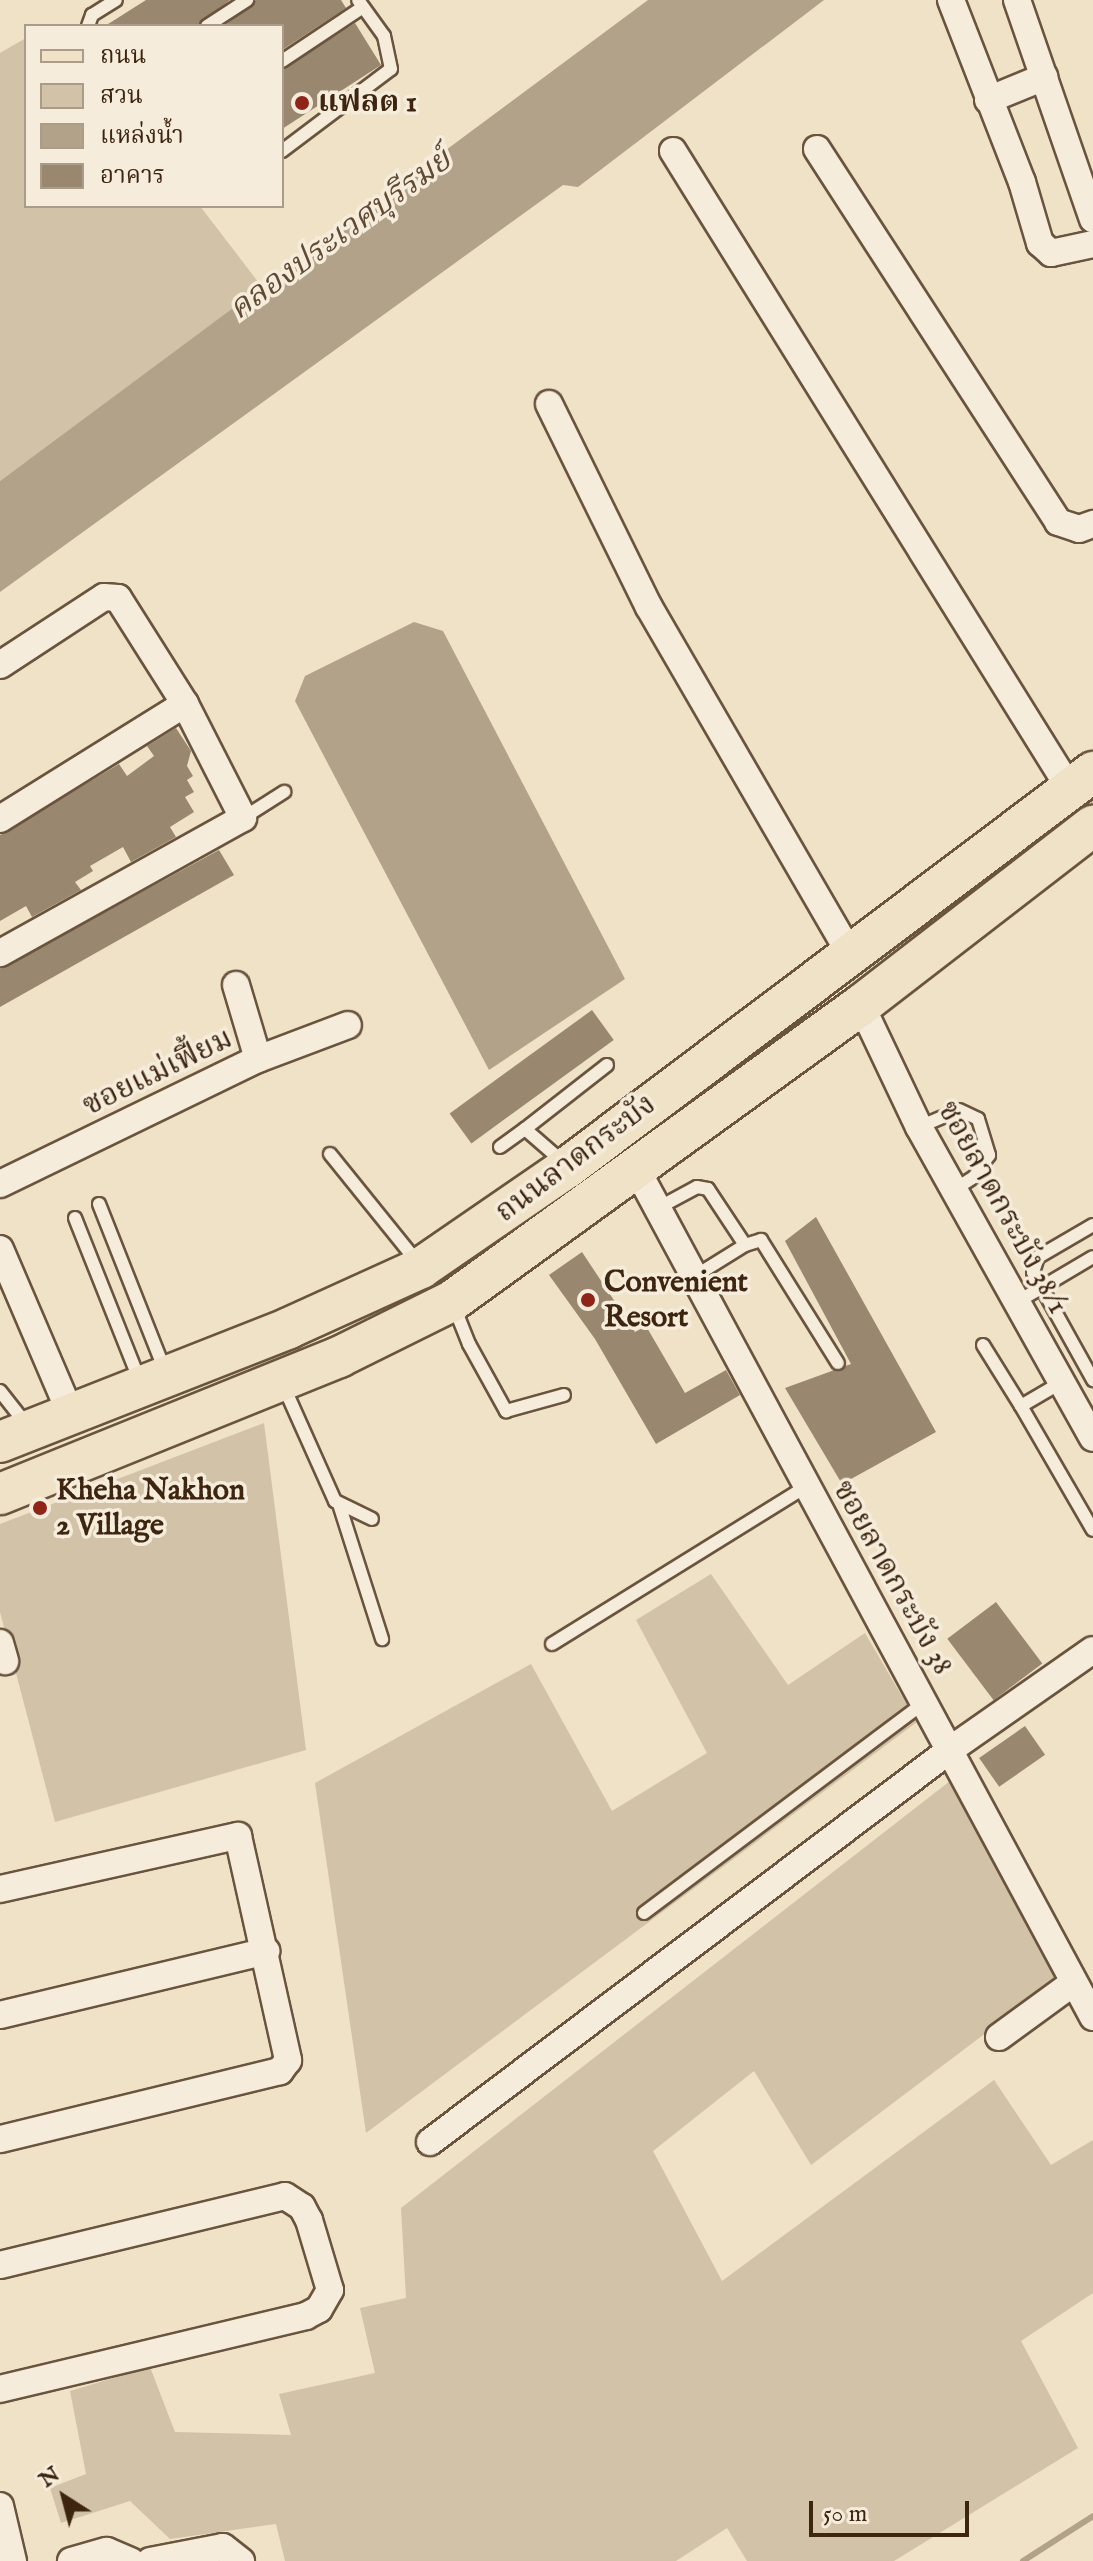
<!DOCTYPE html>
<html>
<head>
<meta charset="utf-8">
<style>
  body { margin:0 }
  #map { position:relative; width:1093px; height:2561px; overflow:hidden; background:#efe2c7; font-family:"IM FELL English","Noto Serif Thai",serif }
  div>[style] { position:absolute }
  .green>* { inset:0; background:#d1c2a8 }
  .water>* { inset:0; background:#b2a289 }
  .stream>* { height:6px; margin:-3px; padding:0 3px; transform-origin:3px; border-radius:3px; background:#b2a289 }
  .building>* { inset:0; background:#9a876f; transform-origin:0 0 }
  .roads { filter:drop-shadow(2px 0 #6a543e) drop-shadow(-2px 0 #6a543e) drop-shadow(0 2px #6a543e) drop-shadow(0 -2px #6a543e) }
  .service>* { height:12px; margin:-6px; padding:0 6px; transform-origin:6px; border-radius:6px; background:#f5ecdb }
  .minor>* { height:26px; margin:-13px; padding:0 13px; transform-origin:13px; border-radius:13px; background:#f5ecdb }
  .primary>* { height:40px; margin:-20px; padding:0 20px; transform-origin:20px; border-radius:20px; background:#efe2c7 }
  .dots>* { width:22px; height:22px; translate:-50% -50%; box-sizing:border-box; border:4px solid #f5ecdb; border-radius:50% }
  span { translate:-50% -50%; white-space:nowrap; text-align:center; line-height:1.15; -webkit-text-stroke:7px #f5ecdb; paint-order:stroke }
  .poi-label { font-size:30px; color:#3d2510; font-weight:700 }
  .left { translate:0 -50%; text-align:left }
  .street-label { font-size:30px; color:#3d2510 }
  .water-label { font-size:32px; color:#604a34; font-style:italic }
  .legend { position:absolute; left:24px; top:24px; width:260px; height:184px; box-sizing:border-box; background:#f5ecdb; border:2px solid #ab9c8a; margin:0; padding:10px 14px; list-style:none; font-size:24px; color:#3d2510 }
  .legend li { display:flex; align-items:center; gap:16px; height:40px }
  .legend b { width:40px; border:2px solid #ab9c8a }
  .north { position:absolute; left:24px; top:2457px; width:80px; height:80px; -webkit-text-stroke:6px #f5ecdb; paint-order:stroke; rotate:324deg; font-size:22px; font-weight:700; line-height:32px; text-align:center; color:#3d2510 }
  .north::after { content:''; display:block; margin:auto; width:28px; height:36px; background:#3d2510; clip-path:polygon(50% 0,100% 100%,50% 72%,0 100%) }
  .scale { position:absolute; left:809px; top:2501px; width:160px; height:36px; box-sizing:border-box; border:4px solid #3d2510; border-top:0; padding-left:10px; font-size:24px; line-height:28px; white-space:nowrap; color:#3d2510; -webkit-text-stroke:6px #f5ecdb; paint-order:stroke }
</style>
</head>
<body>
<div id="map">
  <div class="green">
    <div style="clip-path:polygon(26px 38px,26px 206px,200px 206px,262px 287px,0 481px,0 53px)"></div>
    <div style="clip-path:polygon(1093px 792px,1093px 807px,924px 930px,848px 974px)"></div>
    <div style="clip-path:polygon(264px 1423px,306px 1750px,55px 1822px,0 1612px,0 1524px)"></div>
    <div style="clip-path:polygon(711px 1574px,788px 1685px,865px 1633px,917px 1722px,366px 2133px,315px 1783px,531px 1664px,612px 1811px,707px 1753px,636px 1620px)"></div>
    <div style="clip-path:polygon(950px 1781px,1056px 1980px,811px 2165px,754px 2071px,653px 2151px,722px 2281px,994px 2080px,1051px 2165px,1093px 2140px,1093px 2293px,1021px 2341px,1078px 2448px,894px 2561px,747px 2561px,727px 2528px,676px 2561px,285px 2561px,276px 2524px,170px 2539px,130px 2501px,61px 2523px,50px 2488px,86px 2474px,70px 2391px,150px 2367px,175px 2432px,291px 2435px,279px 2394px,375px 2373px,360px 2308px,406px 2298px,401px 2208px)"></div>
  </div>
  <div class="water">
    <div style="clip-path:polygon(648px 0,824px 0,578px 187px,563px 185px,0 592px,0 481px)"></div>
    <div style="clip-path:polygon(414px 622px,443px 631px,625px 979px,489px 1070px,295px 701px,305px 676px)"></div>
  </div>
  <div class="stream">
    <div style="left:1023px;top:2561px;width:83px;rotate:-32.7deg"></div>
  </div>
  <div class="building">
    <div style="clip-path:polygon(146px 0,230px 0,198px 26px,105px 26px)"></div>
    <div style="clip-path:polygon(256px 0,341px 0,346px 8px,282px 50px,282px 26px,224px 26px)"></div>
    <div style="clip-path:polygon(355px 23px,381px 65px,282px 129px,282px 70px)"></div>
    <div style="clip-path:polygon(176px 728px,191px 751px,187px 766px,193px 776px,187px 780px,194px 792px,185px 797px,194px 812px,170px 827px,176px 837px,131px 862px,123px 847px,90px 866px,93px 871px,75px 882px,81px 890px,32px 917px,26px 906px,0 921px,0 835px,119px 764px,127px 776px,154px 756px,147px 746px)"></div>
    <div style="clip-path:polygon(219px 850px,234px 875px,0 1007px,0 969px)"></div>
    <div style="left:592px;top:1010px;width:37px;height:176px;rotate:54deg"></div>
    <div style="clip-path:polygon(816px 1217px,936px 1432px,842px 1484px,785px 1388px,851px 1364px,785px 1241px)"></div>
    <div style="clip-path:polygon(582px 1252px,635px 1332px,646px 1326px,685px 1393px,726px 1370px,740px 1395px,656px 1444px,595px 1339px,549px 1275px)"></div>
    <div style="left:996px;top:1602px;width:77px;height:61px;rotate:53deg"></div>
    <div style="left:1025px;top:1726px;width:35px;height:56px;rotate:55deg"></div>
  </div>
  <div class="roads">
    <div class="service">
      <div style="left:88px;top:26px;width:12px;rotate:-70deg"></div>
      <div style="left:92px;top:15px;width:28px;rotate:-32deg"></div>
      <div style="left:207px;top:26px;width:48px;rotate:-33deg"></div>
      <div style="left:282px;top:61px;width:97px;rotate:-33.7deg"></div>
      <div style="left:282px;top:151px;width:136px;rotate:-37deg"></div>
      <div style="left:391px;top:69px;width:34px;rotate:-102deg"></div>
      <div style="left:384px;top:36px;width:44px;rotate:-125.8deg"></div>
      <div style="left:243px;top:818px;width:49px;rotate:-32.4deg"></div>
      <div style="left:919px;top:1127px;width:43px;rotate:-23deg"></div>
      <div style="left:959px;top:1110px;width:21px;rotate:25deg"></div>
      <div style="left:978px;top:1119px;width:38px;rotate:73deg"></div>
      <div style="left:989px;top:1155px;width:27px;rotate:124deg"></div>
      <div style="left:974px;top:1177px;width:24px;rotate:147deg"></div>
      <div style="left:525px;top:1129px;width:104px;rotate:-38deg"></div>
      <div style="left:500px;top:1147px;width:31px;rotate:-36deg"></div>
      <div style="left:525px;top:1129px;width:50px;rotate:41deg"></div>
      <div style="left:330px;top:1154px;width:139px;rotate:51.1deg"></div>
      <div style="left:99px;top:1204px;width:180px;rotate:68.4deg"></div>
      <div style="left:658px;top:1208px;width:44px;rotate:-28.3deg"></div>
      <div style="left:697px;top:1187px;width:11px;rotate:10deg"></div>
      <div style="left:708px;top:1189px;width:67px;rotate:56.5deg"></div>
      <div style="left:745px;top:1245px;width:62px;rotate:148.1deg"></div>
      <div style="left:75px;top:1218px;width:175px;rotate:68.3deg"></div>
      <div style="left:1093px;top:1225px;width:64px;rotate:149.8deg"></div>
      <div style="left:1038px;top:1257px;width:16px;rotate:108deg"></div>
      <div style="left:1033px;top:1272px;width:124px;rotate:60.9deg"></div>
      <div style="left:745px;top:1245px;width:17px;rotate:-17deg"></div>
      <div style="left:761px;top:1240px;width:145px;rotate:58deg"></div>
      <div style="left:1017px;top:1302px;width:88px;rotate:-30.6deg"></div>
      <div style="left:453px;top:1304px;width:43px;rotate:68.2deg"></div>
      <div style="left:469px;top:1344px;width:77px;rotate:61.1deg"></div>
      <div style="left:506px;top:1411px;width:60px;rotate:-15.4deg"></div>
      <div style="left:983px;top:1345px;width:72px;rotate:58.1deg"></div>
      <div style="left:1021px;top:1406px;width:48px;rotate:-30.3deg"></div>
      <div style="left:284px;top:1387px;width:125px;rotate:65.9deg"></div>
      <div style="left:335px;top:1501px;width:41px;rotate:25.9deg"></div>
      <div style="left:0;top:1391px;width:42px;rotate:51.8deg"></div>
      <div style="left:1021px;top:1406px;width:143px;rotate:59.9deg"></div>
      <div style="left:339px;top:1504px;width:142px;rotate:72.3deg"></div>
      <div style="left:552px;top:1644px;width:298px;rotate:-31.8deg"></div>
      <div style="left:644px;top:1913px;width:351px;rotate:-36.9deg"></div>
    </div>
    <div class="minor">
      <div style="left:951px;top:0;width:195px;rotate:68.7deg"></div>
      <div style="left:1022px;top:182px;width:64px;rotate:73.6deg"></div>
      <div style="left:1040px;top:243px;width:15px;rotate:42deg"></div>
      <div style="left:1051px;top:253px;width:43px;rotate:-12.1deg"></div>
      <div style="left:1017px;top:0;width:232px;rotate:70.9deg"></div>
      <div style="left:988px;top:100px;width:61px;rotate:-22.3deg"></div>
      <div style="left:817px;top:149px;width:444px;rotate:57.1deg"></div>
      <div style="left:1058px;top:522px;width:22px;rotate:18deg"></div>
      <div style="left:1079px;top:529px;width:15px;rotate:-20deg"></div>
      <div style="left:673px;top:151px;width:751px;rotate:58.11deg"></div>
      <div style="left:549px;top:404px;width:226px;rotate:63.8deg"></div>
      <div style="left:649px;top:607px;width:402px;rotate:59.9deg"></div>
      <div style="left:0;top:665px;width:124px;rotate:-33.2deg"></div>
      <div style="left:104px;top:597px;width:14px;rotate:4deg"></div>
      <div style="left:118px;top:598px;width:125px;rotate:57.7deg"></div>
      <div style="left:185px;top:704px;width:128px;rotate:63deg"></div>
      <div style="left:243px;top:818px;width:278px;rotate:150.9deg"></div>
      <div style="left:0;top:819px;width:218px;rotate:-31.9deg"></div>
      <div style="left:236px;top:985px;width:77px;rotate:73.4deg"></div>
      <div style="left:861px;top:1005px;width:135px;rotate:64.6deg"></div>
      <div style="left:919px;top:1127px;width:356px;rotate:60.8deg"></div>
      <div style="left:637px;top:1170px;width:962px;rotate:61.7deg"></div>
      <div style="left:0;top:1184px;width:287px;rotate:-25.9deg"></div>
      <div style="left:258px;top:1059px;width:96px;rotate:-20.7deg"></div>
      <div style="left:0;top:1249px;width:181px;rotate:66.8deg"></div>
      <div style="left:0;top:1643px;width:19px;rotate:74deg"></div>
      <div style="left:0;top:1889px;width:244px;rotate:-12.6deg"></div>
      <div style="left:238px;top:1836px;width:230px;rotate:77.4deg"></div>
      <div style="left:288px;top:2060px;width:14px;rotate:126deg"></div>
      <div style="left:280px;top:2071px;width:288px;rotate:166.3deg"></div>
      <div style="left:0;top:2015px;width:274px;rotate:-13.5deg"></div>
      <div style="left:999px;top:2037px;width:92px;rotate:-36.1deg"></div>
      <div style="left:430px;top:2142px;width:651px;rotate:-37.01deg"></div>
      <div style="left:950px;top:1750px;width:174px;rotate:-35deg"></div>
      <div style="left:0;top:2265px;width:293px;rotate:-13.6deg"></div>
      <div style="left:285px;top:2196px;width:20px;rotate:33deg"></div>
      <div style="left:302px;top:2207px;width:15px;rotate:62deg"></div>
      <div style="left:309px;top:2220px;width:73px;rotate:73.3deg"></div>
      <div style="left:330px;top:2290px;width:22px;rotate:120deg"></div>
      <div style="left:319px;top:2309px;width:15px;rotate:152deg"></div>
      <div style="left:306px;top:2316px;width:315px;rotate:166.6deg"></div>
      <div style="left:0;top:2506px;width:57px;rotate:76.7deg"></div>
      <div style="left:71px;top:2561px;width:37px;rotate:-16deg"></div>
      <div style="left:107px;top:2551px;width:26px;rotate:23deg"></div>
      <div style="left:150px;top:2561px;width:74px;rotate:-10.9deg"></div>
      <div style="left:223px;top:2547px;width:23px;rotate:38deg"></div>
    </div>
    <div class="primary">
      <div style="left:0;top:1442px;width:311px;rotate:-21.5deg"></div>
      <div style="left:289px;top:1328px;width:145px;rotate:-24.4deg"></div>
      <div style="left:421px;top:1268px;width:178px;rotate:-34.5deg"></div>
      <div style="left:568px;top:1167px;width:657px;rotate:-36.96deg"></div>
      <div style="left:0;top:1494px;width:366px;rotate:-22deg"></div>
      <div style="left:339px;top:1357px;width:126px;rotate:-26.4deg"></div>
      <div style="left:452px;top:1301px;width:505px;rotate:-35.89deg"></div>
      <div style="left:861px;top:1005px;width:293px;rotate:-37.7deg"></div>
    </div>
  </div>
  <div class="dots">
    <div style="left:302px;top:103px;background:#8f2418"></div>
    <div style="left:588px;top:1300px;background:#8f2418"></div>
    <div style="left:40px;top:1508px;background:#8f2418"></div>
  </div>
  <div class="poi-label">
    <span class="left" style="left:318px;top:103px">แฟลต 1</span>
    <span class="left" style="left:604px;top:1300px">Convenient<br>Resort</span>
    <span class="left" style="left:56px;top:1508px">Kheha Nakhon<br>2 Village</span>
  </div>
  <div class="street-label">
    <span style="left:158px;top:1073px;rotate:-26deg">ซอยแม่เฟี้ยม</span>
    <span style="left:576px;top:1159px;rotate:-37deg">ถนนลาดกระบัง</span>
    <span style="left:1002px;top:1208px;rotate:61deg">ซอยลาดกระบัง 38/1</span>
    <span style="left:892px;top:1578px;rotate:61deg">ซอยลาดกระบัง 38</span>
  </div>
  <div class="water-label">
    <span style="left:341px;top:236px;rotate:-36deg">คลองประเวศบุรีรมย์</span>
  </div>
  <ul class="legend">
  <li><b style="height:10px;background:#efe2c7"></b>ถนน</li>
  <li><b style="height:22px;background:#d1c2a8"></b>สวน</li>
  <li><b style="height:22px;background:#b2a289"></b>แหล่งน้ำ</li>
  <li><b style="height:22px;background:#9a876f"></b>อาคาร</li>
  </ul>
  <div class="north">N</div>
  <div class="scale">50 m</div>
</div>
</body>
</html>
